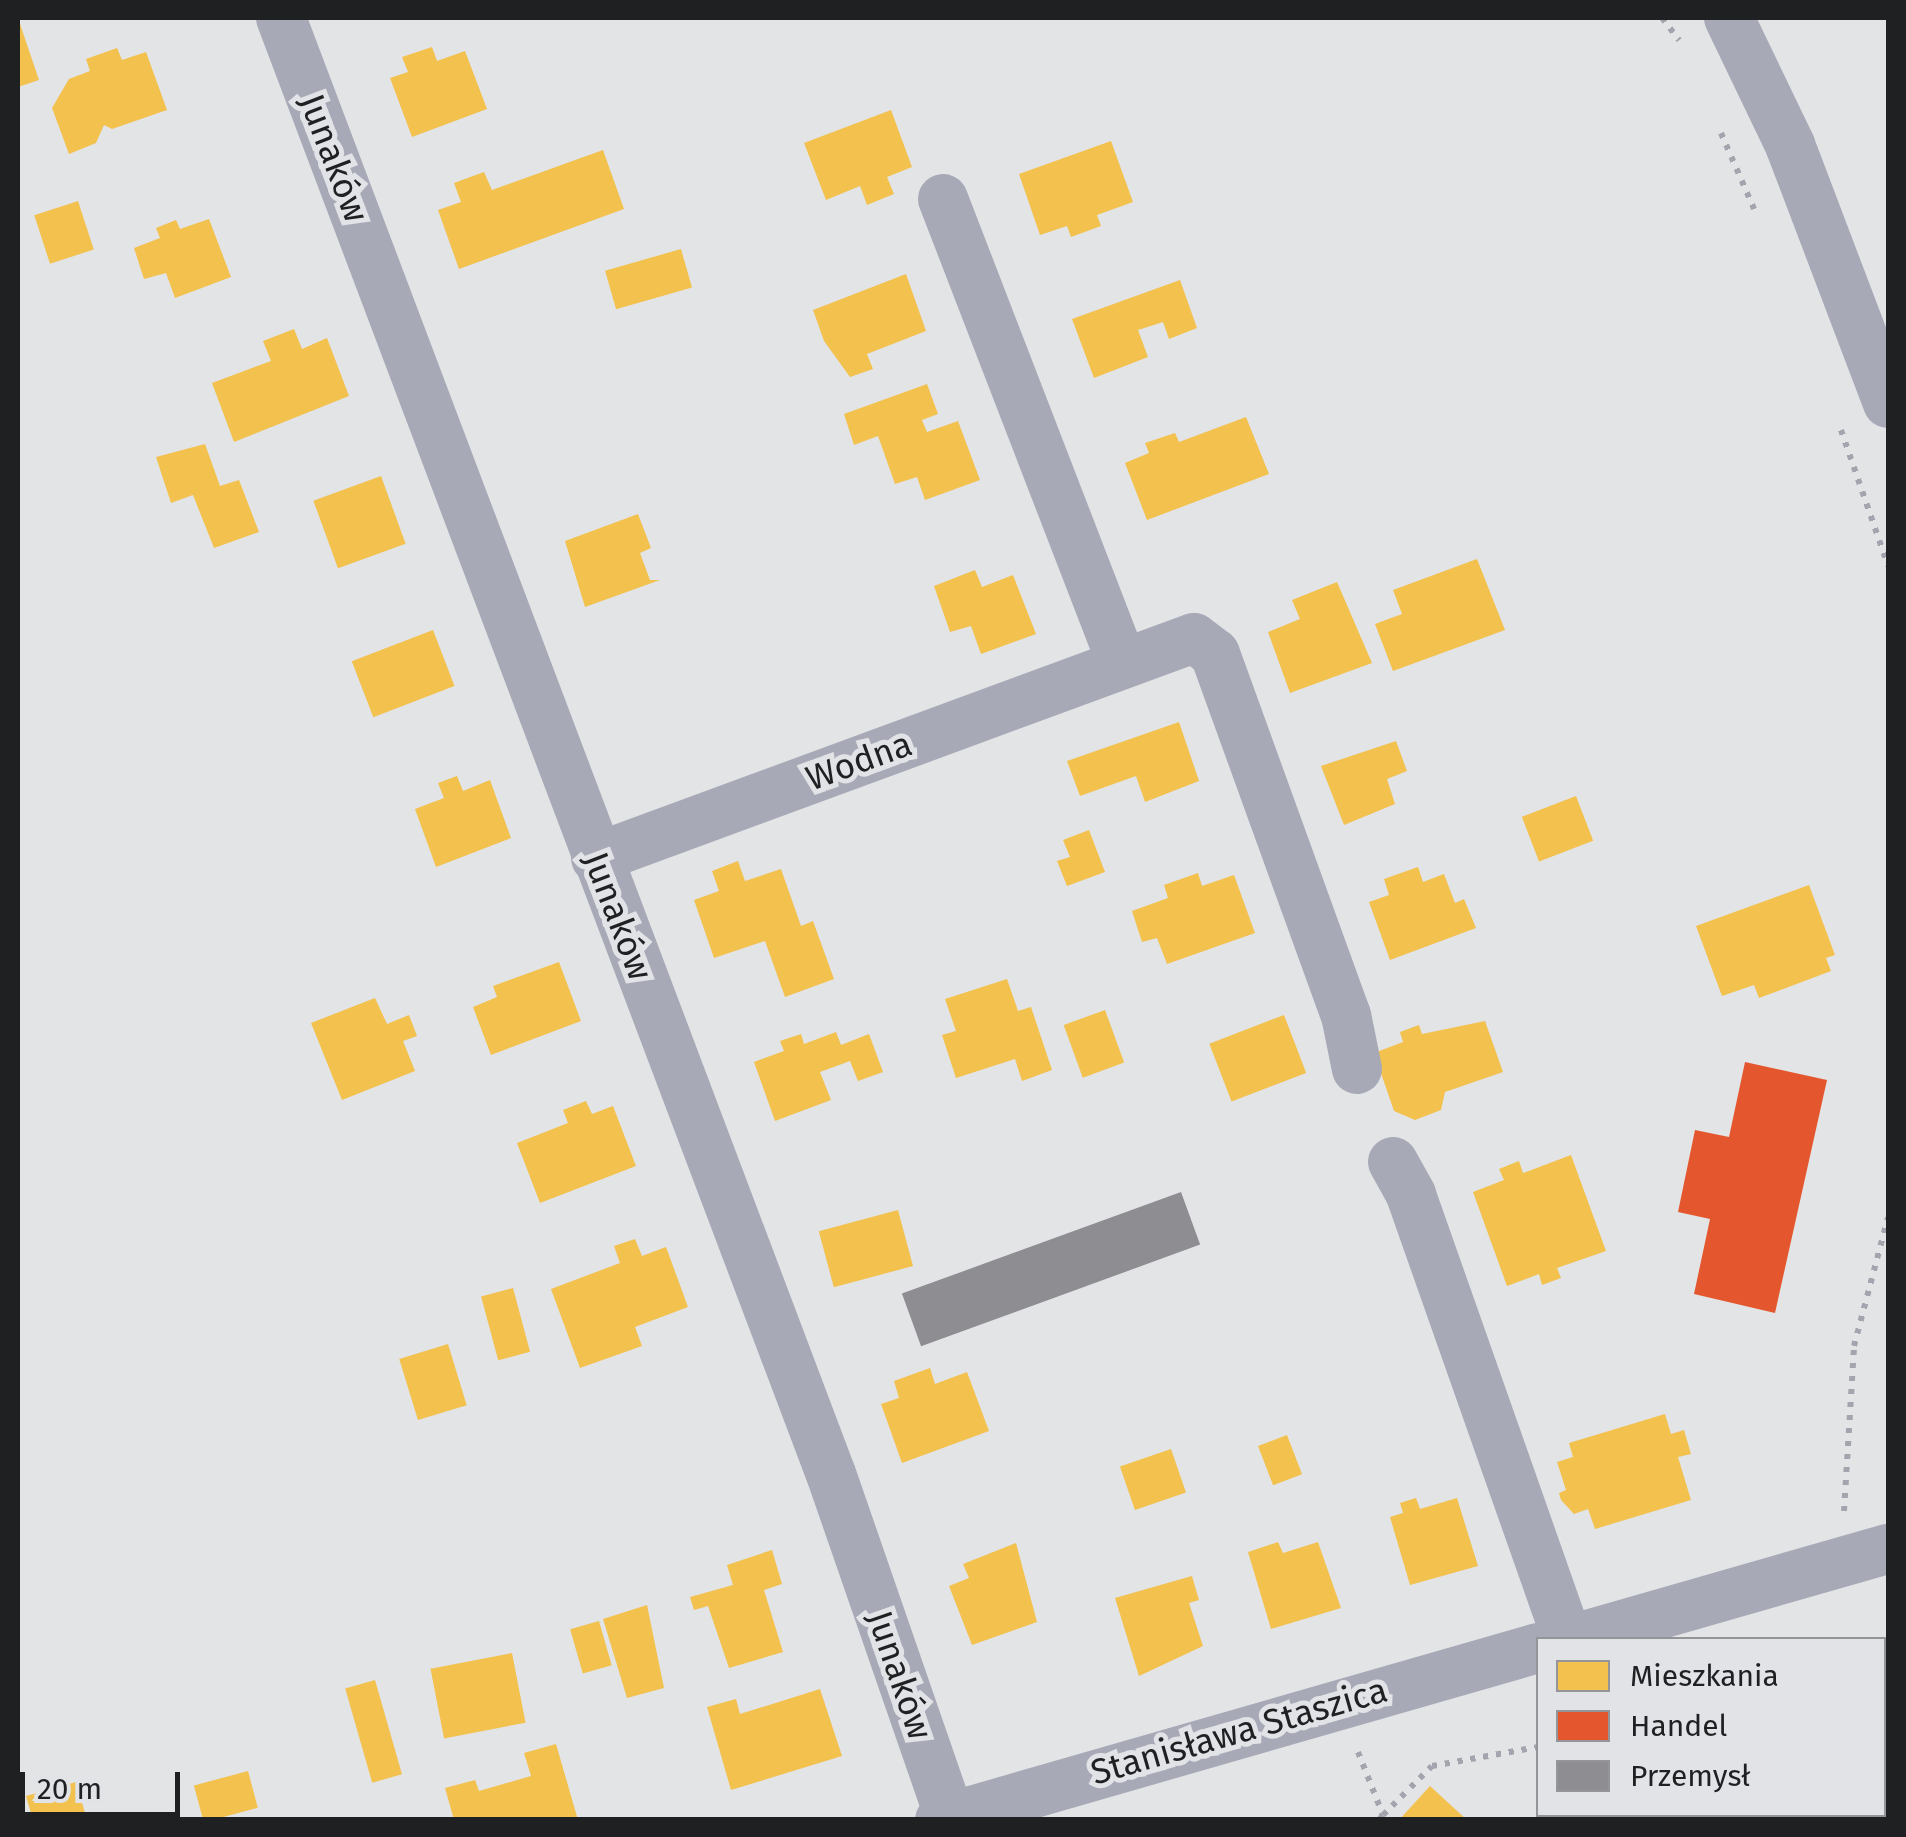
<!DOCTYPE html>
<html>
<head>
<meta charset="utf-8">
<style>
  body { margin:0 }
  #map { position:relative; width:1906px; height:1837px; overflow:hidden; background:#e3e4e6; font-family:"Fira Sans",sans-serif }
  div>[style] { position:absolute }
  .homes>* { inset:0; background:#f2c14e; transform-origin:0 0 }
  .shops>* { inset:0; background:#e4572e }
  .industry>* { inset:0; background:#8d8d92; transform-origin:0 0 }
  .path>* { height:6px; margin-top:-3px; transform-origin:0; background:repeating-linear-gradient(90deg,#a3a4ae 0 5px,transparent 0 13px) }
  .street>* { height:50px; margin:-25px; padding:0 25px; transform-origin:25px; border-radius:25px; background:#a8a9b7 }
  span { translate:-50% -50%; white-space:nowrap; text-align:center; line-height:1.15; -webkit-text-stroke:10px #e2e3e7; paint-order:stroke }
  .street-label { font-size:35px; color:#1f2021 }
  .frame { position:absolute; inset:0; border:20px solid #1f2021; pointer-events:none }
  .legend { position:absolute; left:1536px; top:1637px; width:350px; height:180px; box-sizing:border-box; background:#e2e3e7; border:2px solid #949598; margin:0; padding:12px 18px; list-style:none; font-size:30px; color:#1f2021 }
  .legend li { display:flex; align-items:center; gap:20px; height:50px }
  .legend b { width:50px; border:2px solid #949598 }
  .scale { position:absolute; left:20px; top:1772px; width:160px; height:45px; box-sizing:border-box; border:5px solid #1f2021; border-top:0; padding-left:12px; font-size:30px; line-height:35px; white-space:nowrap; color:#1f2021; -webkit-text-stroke:8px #e2e3e7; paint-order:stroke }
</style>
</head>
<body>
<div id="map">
  <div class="homes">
    <div style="clip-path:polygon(18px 18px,39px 80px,18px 87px)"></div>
    <div style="clip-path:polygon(432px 47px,437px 61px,465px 51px,487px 109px,412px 137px,390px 78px,408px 72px,402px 57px)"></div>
    <div style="clip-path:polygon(117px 48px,122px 60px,146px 52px,167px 110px,112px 129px,104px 125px,96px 143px,69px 154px,52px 108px,69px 79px,90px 71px,86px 59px)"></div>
    <div style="clip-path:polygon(891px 110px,912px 167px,887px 177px,894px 194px,867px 205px,860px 186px,826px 200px,804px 143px)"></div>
    <div style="clip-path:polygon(1111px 141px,1133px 202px,1097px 215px,1101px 226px,1071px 237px,1067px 226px,1040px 235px,1019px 174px)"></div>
    <div style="clip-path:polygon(603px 150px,624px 209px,459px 269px,438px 210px,461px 202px,454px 183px,484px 172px,492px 190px)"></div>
    <div style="left:78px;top:201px;width:51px;height:46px;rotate:72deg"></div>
    <div style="clip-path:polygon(209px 219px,231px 277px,175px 298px,166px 273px,144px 279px,134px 248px,160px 238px,156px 228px,176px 220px,180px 229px)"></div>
    <div style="left:681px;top:249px;width:40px;height:79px;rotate:74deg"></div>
    <div style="clip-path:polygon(906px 274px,926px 331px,867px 354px,873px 369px,850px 377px,824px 341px,813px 310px)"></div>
    <div style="clip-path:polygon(1180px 280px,1197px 328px,1169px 339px,1163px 322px,1138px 330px,1148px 357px,1094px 378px,1072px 319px)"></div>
    <div style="clip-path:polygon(294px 329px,302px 349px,327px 338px,349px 396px,234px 442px,212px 383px,271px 361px,263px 341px)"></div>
    <div style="clip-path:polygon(927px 384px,938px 414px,922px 420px,927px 432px,958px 421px,980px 480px,925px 500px,917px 477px,895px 484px,878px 436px,854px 445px,844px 414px)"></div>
    <div style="clip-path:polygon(1246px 417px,1269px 474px,1147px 520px,1125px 463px,1149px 453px,1145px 443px,1175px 433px,1179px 442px)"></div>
    <div style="clip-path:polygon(205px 444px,220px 486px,239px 480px,259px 532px,214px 548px,193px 495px,171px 503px,156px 457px)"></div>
    <div style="left:381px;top:476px;width:72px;height:72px;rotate:70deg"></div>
    <div style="clip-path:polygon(638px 514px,651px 548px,640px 553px,650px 580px,660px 580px,585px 607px,565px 541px)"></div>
    <div style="clip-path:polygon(1477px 559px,1505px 630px,1393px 671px,1375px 624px,1402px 614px,1393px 590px)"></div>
    <div style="clip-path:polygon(975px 570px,982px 587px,1013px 575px,1036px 634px,981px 654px,971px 626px,950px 632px,934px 586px)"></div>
    <div style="clip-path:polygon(1337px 582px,1372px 663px,1290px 693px,1268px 632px,1300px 619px,1292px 600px)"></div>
    <div style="left:433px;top:630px;width:60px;height:87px;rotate:69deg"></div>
    <div style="clip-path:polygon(1179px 722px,1199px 781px,1145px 802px,1136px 776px,1080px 796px,1067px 761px)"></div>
    <div style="clip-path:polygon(1396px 741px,1407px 771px,1387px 779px,1395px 804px,1344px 825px,1321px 766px)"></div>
    <div style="clip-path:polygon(457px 776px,463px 791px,490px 780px,511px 838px,436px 867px,415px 809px,444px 798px,438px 783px)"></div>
    <div style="left:1576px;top:796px;width:48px;height:58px;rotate:69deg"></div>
    <div style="clip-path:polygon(1089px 830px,1105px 872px,1067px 886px,1057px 861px,1070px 857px,1063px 840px)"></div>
    <div style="clip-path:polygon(738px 861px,745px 881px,781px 869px,801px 926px,813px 921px,834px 979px,785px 997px,765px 941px,714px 958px,694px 900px,719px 891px,712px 871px)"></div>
    <div style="clip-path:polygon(1418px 867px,1423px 882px,1444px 874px,1455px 903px,1464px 899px,1476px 928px,1390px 960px,1369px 902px,1389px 895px,1384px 879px)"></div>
    <div style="clip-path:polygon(1198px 873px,1202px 886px,1234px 875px,1255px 933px,1167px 964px,1157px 938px,1142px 942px,1132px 911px,1168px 898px,1164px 885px)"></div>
    <div style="clip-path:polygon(1809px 885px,1835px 955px,1826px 958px,1831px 971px,1759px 998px,1754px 985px,1722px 996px,1696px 926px)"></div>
    <div style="clip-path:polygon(559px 962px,581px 1021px,491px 1055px,473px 1007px,497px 997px,493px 986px)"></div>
    <div style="clip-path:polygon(1007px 979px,1018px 1011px,1031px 1007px,1052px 1070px,1022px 1081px,1015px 1059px,956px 1078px,942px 1035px,956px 1031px,945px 999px)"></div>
    <div style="clip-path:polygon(375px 998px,387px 1024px,409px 1015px,417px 1036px,403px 1041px,415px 1071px,342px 1100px,311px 1023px)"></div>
    <div style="left:1105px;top:1010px;width:56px;height:44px;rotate:70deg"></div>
    <div style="left:1284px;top:1015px;width:62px;height:80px;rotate:69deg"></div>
    <div style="clip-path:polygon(1485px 1021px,1503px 1072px,1445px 1092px,1441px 1110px,1415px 1120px,1394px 1111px,1374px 1053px,1403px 1042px,1400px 1032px,1419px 1025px,1422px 1034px)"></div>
    <div style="clip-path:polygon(836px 1032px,841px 1045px,869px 1034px,883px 1072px,858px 1081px,850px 1061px,820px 1072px,831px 1100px,775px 1121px,754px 1062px,784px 1051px,780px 1041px,801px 1034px,804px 1044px)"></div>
    <div style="clip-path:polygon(586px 1101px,592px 1114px,613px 1106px,636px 1166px,540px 1203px,517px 1143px,568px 1123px,563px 1110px)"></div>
    <div style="clip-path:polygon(1571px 1155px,1606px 1251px,1557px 1268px,1561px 1278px,1542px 1285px,1539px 1274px,1507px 1286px,1473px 1192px,1504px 1180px,1499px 1169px,1519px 1161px,1523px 1173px)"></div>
    <div style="left:898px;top:1210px;width:58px;height:82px;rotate:75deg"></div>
    <div style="clip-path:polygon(635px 1239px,642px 1256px,666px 1247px,688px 1307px,635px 1327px,642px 1346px,580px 1368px,551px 1289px,620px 1263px,614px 1246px)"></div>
    <div style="left:513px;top:1288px;width:66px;height:33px;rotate:75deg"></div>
    <div style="left:448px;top:1344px;width:64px;height:51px;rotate:73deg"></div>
    <div style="clip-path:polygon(930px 1368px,935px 1384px,967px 1372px,989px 1431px,902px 1463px,881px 1404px,899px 1398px,894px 1381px)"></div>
    <div style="clip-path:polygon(1665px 1414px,1671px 1434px,1684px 1430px,1691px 1454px,1678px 1457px,1691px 1500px,1595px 1529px,1588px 1509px,1574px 1514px,1561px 1500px,1559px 1493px,1566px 1490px,1557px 1462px,1573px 1457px,1569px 1443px)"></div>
    <div style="left:1287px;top:1435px;width:42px;height:31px;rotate:69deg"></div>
    <div style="left:1171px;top:1449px;width:46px;height:54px;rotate:71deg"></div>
    <div style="clip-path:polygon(1416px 1498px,1420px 1509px,1457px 1498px,1478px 1566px,1410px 1585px,1390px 1517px,1403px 1513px,1400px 1503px)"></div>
    <div style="clip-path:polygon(1278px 1542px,1283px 1553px,1318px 1542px,1341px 1608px,1271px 1629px,1248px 1552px)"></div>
    <div style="clip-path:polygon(1016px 1543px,1037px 1622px,972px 1645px,949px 1586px,969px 1578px,963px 1564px)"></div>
    <div style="clip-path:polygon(772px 1550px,782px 1584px,764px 1590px,783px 1652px,729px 1668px,708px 1606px,694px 1610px,690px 1597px,733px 1585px,727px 1565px)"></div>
    <div style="clip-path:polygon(1192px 1576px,1199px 1600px,1189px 1603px,1203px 1646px,1139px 1676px,1115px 1598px)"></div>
    <div style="clip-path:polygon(647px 1605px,664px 1688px,627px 1698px,603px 1619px)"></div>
    <div style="left:599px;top:1621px;width:46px;height:30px;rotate:74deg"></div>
    <div style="left:512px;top:1653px;width:71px;height:83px;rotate:79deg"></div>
    <div style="left:375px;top:1680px;width:98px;height:31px;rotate:74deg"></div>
    <div style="clip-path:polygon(820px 1689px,842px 1756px,731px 1790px,707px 1707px,736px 1699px,740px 1714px)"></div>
    <div style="clip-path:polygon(556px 1744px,578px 1820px,454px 1820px,445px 1788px,475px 1780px,479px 1791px,531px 1776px,524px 1753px)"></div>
    <div style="left:248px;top:1771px;width:38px;height:56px;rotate:75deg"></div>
    <div style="clip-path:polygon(76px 1782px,87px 1820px,33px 1820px,26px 1796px)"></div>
    <div style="clip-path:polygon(1430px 1786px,1467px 1820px,1399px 1820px)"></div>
  </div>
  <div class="shops">
    <div style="clip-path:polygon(1745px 1062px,1827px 1080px,1775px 1313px,1694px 1294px,1710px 1219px,1678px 1212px,1695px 1130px,1729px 1137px)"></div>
  </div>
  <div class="industry">
    <div style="left:1181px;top:1192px;width:56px;height:297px;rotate:70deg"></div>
  </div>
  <div class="path">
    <div style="left:1662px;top:18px;width:28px;rotate:52deg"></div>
    <div style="left:1721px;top:133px;width:83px;rotate:66.5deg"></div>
    <div style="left:1841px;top:430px;width:144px;rotate:70.9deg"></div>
    <div style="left:1844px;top:1511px;width:165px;rotate:-86.5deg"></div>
    <div style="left:1854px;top:1346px;width:133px;rotate:-75.2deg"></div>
    <div style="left:1358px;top:1752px;width:68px;rotate:68.4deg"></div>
    <div style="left:1383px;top:1815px;width:6px;rotate:129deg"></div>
    <div style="left:1383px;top:1815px;width:69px;rotate:-45deg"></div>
    <div style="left:1432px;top:1766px;width:108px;rotate:-10.2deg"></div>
  </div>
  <div class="street">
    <div style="left:281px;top:18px;width:1556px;rotate:69.31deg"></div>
    <div style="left:831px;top:1474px;width:363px;rotate:70.9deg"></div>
    <div style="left:1729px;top:18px;width:141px;rotate:64.3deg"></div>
    <div style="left:1790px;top:145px;width:276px;rotate:69.2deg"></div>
    <div style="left:943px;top:199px;width:498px;rotate:68.9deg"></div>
    <div style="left:596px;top:858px;width:637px;rotate:-20.2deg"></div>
    <div style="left:1194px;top:638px;width:26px;rotate:37deg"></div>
    <div style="left:1215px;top:654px;width:384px;rotate:70.1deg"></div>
    <div style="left:1346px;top:1015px;width:55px;rotate:78.5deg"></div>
    <div style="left:1393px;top:1162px;width:38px;rotate:61deg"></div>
    <div style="left:1411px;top:1195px;width:472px;rotate:70.6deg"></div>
    <div style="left:1570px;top:1640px;width:331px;rotate:-16deg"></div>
    <div style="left:940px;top:1820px;width:622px;rotate:-16.05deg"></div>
  </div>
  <div class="street-label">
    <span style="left:334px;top:158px;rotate:69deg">Junaków</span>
    <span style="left:859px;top:761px;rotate:-20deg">Wodna</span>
    <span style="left:618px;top:916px;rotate:69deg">Junaków</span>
    <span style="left:900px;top:1675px;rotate:71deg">Junaków</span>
    <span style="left:1239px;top:1731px;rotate:-16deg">Stanisława Staszica</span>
  </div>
  <div class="frame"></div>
  <ul class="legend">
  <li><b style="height:28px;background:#f2c14e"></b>Mieszkania</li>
  <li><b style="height:28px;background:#e4572e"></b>Handel</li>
  <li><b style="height:28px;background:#8d8d92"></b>Przemysł</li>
  </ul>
  <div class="scale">20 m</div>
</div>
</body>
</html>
